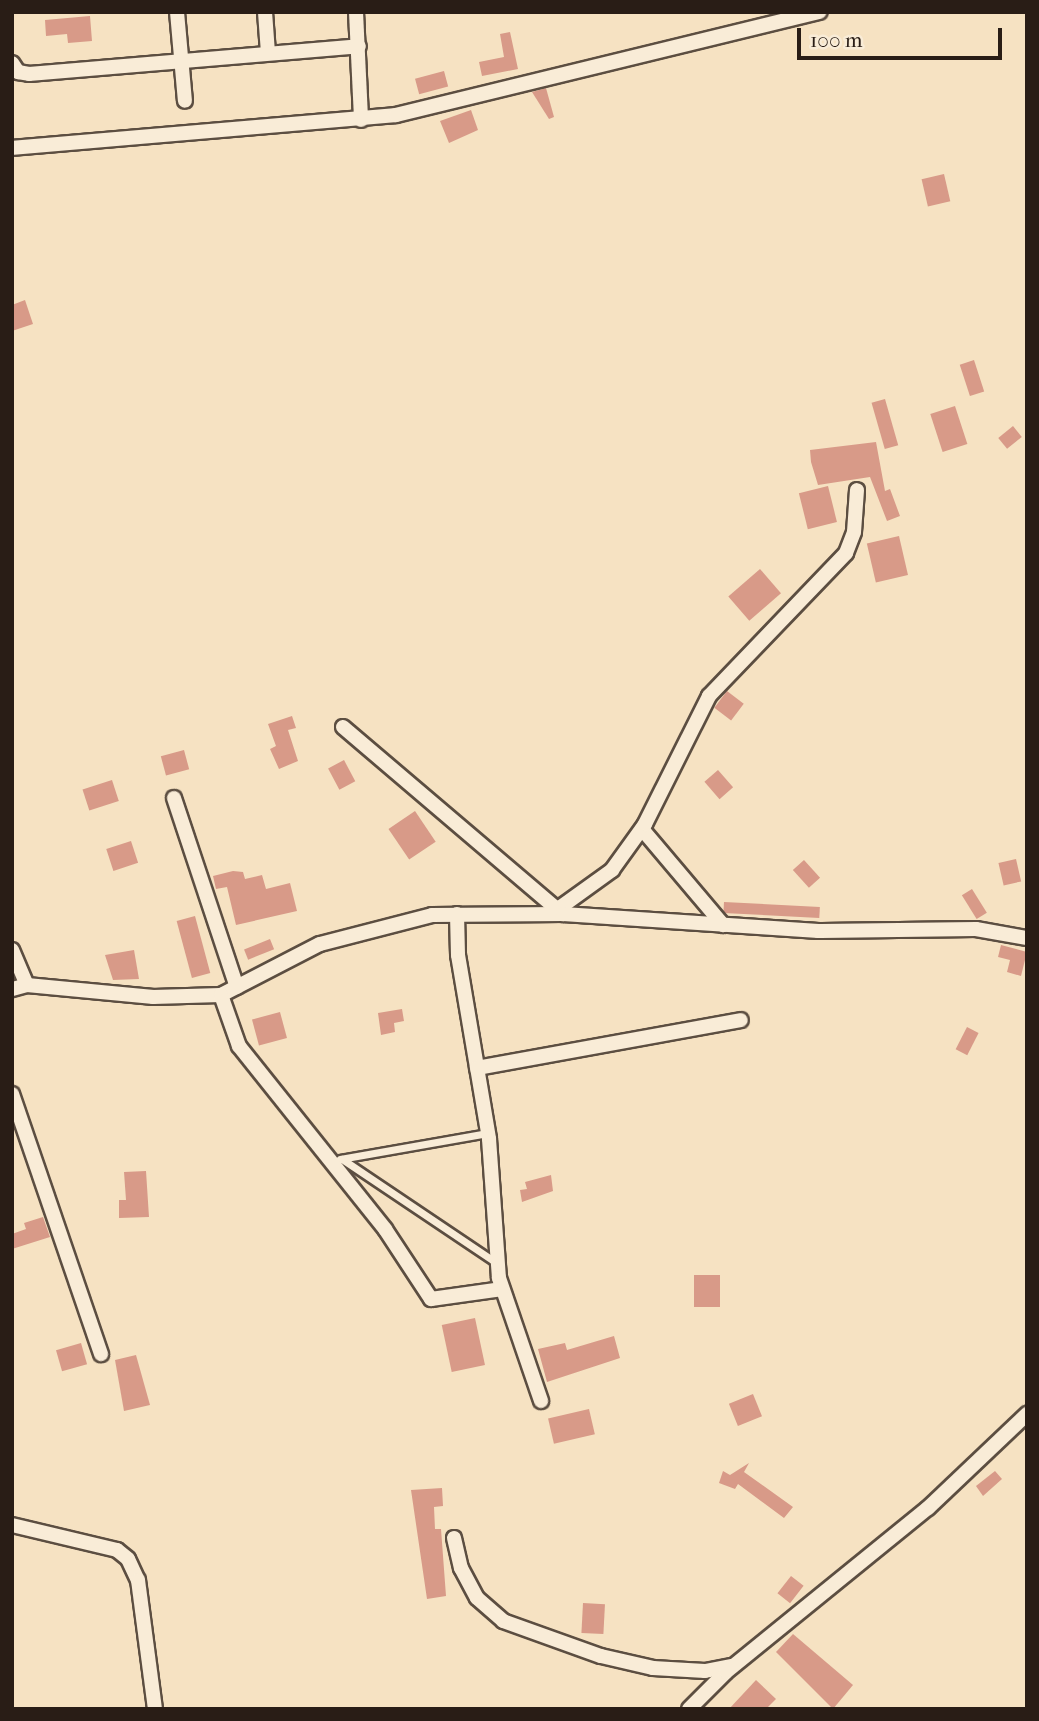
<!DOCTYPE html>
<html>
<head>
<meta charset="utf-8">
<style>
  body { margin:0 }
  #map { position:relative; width:1039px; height:1721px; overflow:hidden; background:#f6e2c2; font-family:"IM FELL French Canon",serif }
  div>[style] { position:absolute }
  .building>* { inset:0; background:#d89a88; transform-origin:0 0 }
  .roads { filter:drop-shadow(2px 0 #5c4e41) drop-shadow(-2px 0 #5c4e41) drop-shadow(0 2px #5c4e41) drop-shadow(0 -2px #5c4e41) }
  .lane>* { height:7px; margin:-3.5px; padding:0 3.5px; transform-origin:3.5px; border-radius:3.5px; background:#f9ecd7 }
  .street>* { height:14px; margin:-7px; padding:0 7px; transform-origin:7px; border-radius:7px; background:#f9ecd7 }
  span { translate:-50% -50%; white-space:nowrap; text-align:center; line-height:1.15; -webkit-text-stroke:6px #f9ecd7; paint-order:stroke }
  .frame { position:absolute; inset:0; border:14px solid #291d16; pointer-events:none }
  .scale { position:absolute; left:797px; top:28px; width:205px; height:32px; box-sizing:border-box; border:4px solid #291d16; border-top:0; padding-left:9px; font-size:21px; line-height:24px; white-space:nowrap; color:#291d16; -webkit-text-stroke:5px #f9ecd7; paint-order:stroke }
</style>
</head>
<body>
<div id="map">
  <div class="building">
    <div style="clip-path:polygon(90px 16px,92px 41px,68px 43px,67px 34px,46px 36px,45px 20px)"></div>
    <div style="clip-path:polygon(510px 32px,518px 69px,482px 76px,479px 62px,504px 57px,500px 34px)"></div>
    <div style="left:444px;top:71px;width:16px;height:30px;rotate:75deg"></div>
    <div style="clip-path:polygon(546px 88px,554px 117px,549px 119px,532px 92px)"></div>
    <div style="clip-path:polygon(471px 110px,478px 130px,449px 143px,440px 121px)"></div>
    <div style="left:944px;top:174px;width:28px;height:23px;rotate:77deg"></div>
    <div style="clip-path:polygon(25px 300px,33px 324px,12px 331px,12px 305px)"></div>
    <div style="left:974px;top:360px;width:33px;height:15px;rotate:72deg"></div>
    <div style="left:885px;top:399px;width:48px;height:14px;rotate:74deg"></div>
    <div style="left:955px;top:406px;width:40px;height:26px;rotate:72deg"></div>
    <div style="left:1013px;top:426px;width:14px;height:19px;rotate:51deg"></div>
    <div style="clip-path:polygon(876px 442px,885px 491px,890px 489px,900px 516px,887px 521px,870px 477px,818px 485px,811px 462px,810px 450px)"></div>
    <div style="left:828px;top:486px;width:37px;height:30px;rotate:76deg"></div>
    <div style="left:899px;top:536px;width:40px;height:33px;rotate:77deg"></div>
    <div style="left:760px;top:569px;width:32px;height:42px;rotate:49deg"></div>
    <div style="left:727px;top:691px;width:21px;height:21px;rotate:37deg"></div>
    <div style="clip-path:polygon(292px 716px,296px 728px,288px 730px,298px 761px,279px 769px,270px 749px,276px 746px,268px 724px)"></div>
    <div style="left:184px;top:750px;width:20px;height:24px;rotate:75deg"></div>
    <div style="left:344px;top:760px;width:24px;height:18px;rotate:62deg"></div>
    <div style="left:718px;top:770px;width:23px;height:18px;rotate:49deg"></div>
    <div style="left:112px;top:780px;width:22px;height:31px;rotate:72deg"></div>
    <div style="left:415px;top:811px;width:37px;height:32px;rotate:56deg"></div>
    <div style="left:131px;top:841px;width:23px;height:26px;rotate:72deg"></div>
    <div style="left:1016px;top:859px;width:23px;height:18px;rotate:77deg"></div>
    <div style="left:804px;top:860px;width:24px;height:15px;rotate:48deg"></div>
    <div style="clip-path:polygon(233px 871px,243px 872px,245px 879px,262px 875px,266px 889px,290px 883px,297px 911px,236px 925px,227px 887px,216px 889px,213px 876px)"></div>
    <div style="left:972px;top:889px;width:28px;height:12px;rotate:58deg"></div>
    <div style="left:724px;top:902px;width:96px;height:11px;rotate:3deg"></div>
    <div style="left:195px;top:916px;width:59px;height:19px;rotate:75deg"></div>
    <div style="left:270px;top:939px;width:11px;height:28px;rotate:68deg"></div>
    <div style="clip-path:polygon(1001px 945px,1027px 952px,1021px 976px,1007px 972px,1010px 960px,998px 957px)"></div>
    <div style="clip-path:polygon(134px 950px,139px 979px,113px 980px,105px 955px)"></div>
    <div style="clip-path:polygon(402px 1009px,404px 1021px,394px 1023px,395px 1032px,381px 1035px,378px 1013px)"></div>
    <div style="left:280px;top:1012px;width:27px;height:29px;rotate:75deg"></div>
    <div style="left:967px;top:1027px;width:13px;height:25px;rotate:27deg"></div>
    <div style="clip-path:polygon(146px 1171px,149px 1217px,119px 1218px,119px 1200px,126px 1200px,124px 1172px)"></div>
    <div style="clip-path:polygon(551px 1175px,553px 1191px,522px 1202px,520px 1190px,527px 1189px,525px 1182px)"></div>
    <div style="clip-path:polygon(43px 1217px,50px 1237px,12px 1249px,12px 1234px,26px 1229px,24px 1223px)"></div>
    <div style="left:694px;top:1275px;width:26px;height:32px"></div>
    <div style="left:475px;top:1318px;width:48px;height:34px;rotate:78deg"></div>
    <div style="clip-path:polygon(614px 1336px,620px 1358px,547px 1382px,538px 1349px,565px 1343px,567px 1350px)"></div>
    <div style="left:81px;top:1343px;width:22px;height:26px;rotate:74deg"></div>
    <div style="clip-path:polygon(136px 1355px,150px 1405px,124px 1411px,115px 1360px)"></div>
    <div style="left:753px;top:1394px;width:24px;height:26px;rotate:68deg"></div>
    <div style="left:589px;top:1409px;width:26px;height:42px;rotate:77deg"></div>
    <div style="clip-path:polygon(749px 1463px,744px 1472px,793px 1507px,784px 1518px,738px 1484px,735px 1489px,719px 1483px,723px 1471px,730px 1475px)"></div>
    <div style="clip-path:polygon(995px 1471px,1002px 1479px,983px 1496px,976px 1486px)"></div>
    <div style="clip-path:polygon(442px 1488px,443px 1506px,434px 1507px,435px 1529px,441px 1529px,446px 1596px,427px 1599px,411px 1490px)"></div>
    <div style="left:791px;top:1576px;width:16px;height:22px;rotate:38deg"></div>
    <div style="left:583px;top:1603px;width:22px;height:30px;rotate:3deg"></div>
    <div style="clip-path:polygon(793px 1634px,853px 1685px,833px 1709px,776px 1652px)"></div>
    <div style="clip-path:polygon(756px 1680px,776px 1699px,766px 1709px,729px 1709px)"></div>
  </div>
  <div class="roads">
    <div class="lane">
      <div style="left:340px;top:1159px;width:150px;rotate:-10deg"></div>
      <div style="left:342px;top:1159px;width:188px;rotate:33.9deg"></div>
    </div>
    <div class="street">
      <div style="left:177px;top:12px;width:89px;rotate:84.9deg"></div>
      <div style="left:265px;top:12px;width:41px;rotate:85.8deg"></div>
      <div style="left:356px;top:12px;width:108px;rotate:87.3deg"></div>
      <div style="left:12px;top:63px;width:11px;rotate:56deg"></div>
      <div style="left:18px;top:72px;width:11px;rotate:10deg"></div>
      <div style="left:29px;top:74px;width:331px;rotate:-4.8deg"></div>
      <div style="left:12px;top:148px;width:385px;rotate:-4.9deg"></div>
      <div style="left:396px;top:115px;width:436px;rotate:-13.7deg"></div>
      <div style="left:343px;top:727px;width:289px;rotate:40.4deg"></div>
      <div style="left:174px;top:798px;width:199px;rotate:71.6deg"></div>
      <div style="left:642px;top:829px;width:126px;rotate:49.8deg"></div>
      <div style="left:558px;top:909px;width:67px;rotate:-35.8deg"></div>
      <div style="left:612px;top:870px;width:57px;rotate:-54.3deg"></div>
      <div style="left:645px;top:824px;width:143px;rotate:-63.4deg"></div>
      <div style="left:709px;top:696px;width:198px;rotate:-46.2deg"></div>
      <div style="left:846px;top:553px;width:22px;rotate:-69deg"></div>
      <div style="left:854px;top:532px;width:42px;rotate:-85.9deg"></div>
      <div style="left:457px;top:914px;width:41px;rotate:88.6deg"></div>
      <div style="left:458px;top:955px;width:187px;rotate:80.4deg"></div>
      <div style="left:489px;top:1139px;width:139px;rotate:85.9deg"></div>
      <div style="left:499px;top:1278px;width:130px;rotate:71.1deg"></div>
      <div style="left:12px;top:950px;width:38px;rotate:67deg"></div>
      <div style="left:27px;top:985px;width:16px;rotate:165deg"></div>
      <div style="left:27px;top:985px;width:127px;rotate:5.4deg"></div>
      <div style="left:153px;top:997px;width:68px;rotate:-1.7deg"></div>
      <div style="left:221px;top:995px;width:111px;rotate:-27.3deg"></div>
      <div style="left:320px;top:944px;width:116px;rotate:-14.5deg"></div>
      <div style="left:432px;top:915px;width:131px;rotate:-0.4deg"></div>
      <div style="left:563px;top:914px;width:256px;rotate:3.8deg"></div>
      <div style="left:818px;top:931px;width:158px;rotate:-0.7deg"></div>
      <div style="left:976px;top:929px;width:52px;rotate:10deg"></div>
      <div style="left:221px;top:995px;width:54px;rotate:70.6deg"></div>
      <div style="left:239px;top:1046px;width:234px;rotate:51.4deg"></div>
      <div style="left:385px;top:1229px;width:84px;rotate:56.7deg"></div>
      <div style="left:431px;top:1299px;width:72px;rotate:-8deg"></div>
      <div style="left:477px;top:1068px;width:268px;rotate:-10.3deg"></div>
      <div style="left:12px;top:1094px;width:275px;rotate:71.1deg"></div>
      <div style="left:12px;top:1525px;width:108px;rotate:13.4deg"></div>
      <div style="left:117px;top:1550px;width:14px;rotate:39deg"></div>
      <div style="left:128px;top:1559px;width:23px;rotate:65deg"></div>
      <div style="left:138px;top:1580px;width:130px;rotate:82.5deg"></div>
      <div style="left:454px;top:1538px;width:31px;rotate:77deg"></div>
      <div style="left:461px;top:1568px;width:34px;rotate:62deg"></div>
      <div style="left:477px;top:1598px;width:35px;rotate:41deg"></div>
      <div style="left:503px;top:1621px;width:104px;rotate:19.7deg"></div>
      <div style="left:601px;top:1656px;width:53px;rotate:13deg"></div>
      <div style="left:653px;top:1668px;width:52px;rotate:3.3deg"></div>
      <div style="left:705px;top:1671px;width:26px;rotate:-11deg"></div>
      <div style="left:689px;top:1709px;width:52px;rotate:-45deg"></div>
      <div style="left:726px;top:1672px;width:260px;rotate:-39.1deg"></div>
      <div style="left:928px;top:1508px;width:137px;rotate:-43.5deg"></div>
    </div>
  </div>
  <div class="frame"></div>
  <div class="scale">100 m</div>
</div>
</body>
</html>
